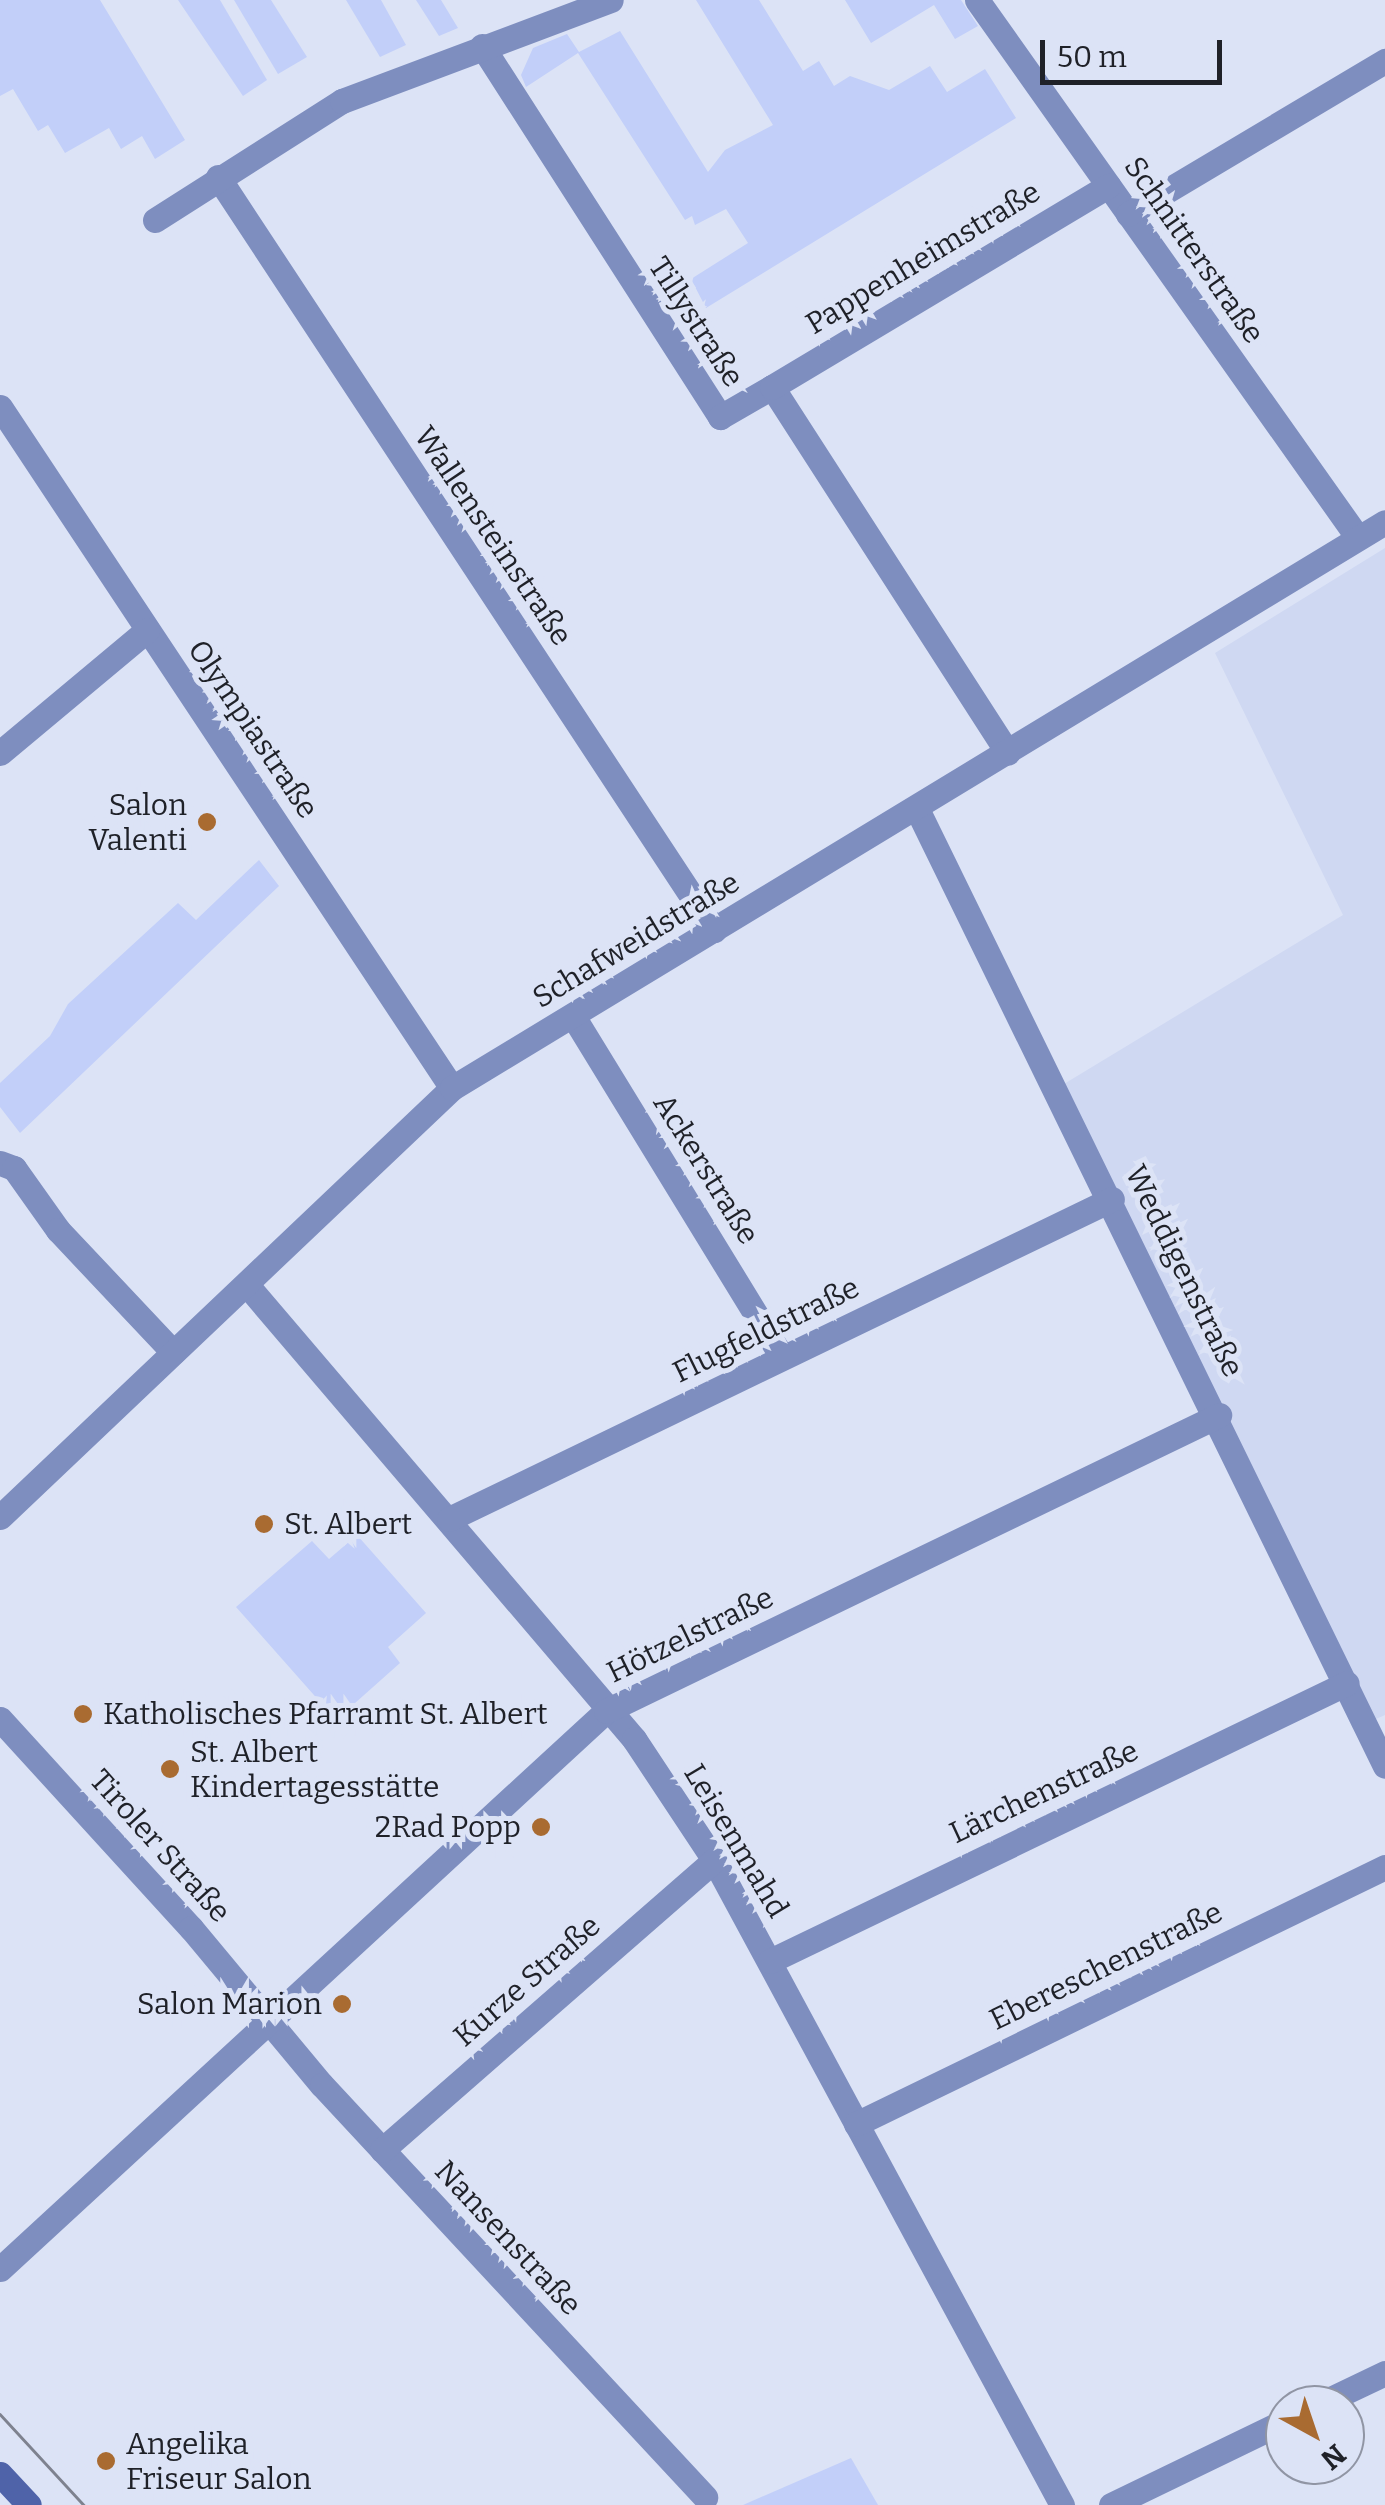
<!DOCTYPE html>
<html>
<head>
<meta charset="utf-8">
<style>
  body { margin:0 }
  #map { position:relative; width:1385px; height:2505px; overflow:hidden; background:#dce3f6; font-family:Bitter,serif }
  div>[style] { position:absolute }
  .built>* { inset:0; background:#cfd8f2 }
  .green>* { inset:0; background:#c2cff9 }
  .street>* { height:25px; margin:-12.5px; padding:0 12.5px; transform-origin:12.5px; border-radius:12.5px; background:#7e8ebf }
  .secondary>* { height:25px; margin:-12.5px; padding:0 12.5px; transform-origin:12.5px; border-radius:12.5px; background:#4f63a9 }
  .tram>* { height:2.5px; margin:-1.25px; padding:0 1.25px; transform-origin:1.25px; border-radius:1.25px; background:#7e828f }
  .dots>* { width:28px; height:28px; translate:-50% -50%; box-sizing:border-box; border:5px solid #dce3f6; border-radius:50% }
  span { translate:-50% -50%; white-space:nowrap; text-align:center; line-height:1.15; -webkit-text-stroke:10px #dce3f6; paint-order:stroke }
  .street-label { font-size:30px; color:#1f2128 }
  .poi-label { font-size:30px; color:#1f2128 }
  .right { translate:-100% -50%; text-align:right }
  .left { translate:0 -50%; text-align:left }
  .north { position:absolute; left:1265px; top:2385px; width:100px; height:100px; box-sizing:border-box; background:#dce3f6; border:2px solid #9095a4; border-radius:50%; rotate:140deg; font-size:28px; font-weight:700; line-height:40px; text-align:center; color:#1f2128 }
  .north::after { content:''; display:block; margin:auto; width:35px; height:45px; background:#a96b31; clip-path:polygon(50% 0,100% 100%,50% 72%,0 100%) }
  .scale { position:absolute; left:1040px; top:40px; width:182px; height:45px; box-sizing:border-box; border:5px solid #1f2128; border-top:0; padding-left:12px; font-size:30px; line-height:35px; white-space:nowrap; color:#1f2128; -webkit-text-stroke:8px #dce3f6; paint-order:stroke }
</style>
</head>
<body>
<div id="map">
  <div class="built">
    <div style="clip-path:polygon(1385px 548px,1385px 1715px,1353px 1729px,1059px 1087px,1343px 915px,1215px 653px)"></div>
  </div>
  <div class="green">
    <div style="clip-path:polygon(0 0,100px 0,185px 140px,155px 159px,142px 136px,121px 149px,109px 128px,65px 153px,48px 125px,38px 131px,13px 89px,0 96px)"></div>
    <div style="clip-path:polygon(178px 0,220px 0,267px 80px,243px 96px)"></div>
    <div style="clip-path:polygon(234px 0,271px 0,307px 57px,278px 74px)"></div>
    <div style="clip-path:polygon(346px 0,381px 0,406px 45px,380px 57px)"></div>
    <div style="clip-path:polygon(416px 0,441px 0,458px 28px,439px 36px)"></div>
    <div style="clip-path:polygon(696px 0,759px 0,803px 71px,819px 61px,834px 86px,850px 76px,889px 90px,930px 66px,947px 92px,985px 69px,1016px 118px,706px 308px,691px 279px,748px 243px,726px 209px,695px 225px,692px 216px,685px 220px,578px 53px,526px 87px,521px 75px,533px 48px,567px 34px,579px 52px,620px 31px,708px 172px,725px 150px,773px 125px)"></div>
    <div style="clip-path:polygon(845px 0,961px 0,978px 26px,955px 39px,934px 5px,871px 43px)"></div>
    <div style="clip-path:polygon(259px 860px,279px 886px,20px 1133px,0 1107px,0 1083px,50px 1036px,68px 1004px,178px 903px,196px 920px)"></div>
    <div style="clip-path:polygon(357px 1535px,426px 1613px,388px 1647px,400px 1663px,336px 1720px,236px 1607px,312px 1541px,329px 1559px)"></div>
    <div style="clip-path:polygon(851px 2458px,878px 2505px,743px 2505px)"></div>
  </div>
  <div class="street">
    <div style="left:977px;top:0;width:659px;rotate:54.69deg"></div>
    <div style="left:482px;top:46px;width:441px;rotate:57.3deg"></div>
    <div style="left:720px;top:417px;width:60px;rotate:-30deg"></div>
    <div style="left:772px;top:387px;width:435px;rotate:57.2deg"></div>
    <div style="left:218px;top:177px;width:902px;rotate:56.63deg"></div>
    <div style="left:1128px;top:214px;width:299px;rotate:-30.8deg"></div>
    <div style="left:155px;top:220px;width:222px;rotate:-32.5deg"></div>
    <div style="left:342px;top:101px;width:287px;rotate:-20.6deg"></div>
    <div style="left:772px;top:387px;width:392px;rotate:-30.9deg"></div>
    <div style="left:0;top:407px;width:817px;rotate:56.43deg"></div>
    <div style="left:0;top:753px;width:192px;rotate:-39.9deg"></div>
    <div style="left:917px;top:809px;width:1065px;rotate:63.94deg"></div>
    <div style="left:573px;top:1016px;width:400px;rotate:58.5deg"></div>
    <div style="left:0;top:1163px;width:15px;rotate:20deg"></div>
    <div style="left:14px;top:1168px;width:76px;rotate:54.6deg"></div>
    <div style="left:58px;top:1230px;width:168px;rotate:46.7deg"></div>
    <div style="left:247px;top:1285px;width:597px;rotate:49.55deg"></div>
    <div style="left:634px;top:1739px;width:145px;rotate:56.5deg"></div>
    <div style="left:714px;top:1860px;width:733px;rotate:61.65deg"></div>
    <div style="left:0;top:1517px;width:623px;rotate:-43.5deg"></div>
    <div style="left:452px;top:1088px;width:1091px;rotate:-31.24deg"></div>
    <div style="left:449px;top:1519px;width:736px;rotate:-25.76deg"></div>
    <div style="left:0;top:1719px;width:283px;rotate:47.6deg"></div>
    <div style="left:191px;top:1928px;width:204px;rotate:50.2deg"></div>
    <div style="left:322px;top:2085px;width:563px;rotate:47.09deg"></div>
    <div style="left:770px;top:1961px;width:640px;rotate:-25.72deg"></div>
    <div style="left:856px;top:2124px;width:588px;rotate:-25.91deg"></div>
    <div style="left:382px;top:2150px;width:441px;rotate:-41.1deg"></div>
    <div style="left:0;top:2269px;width:824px;rotate:-42.64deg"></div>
    <div style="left:606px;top:1711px;width:681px;rotate:-25.77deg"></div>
    <div style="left:1318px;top:2405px;width:74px;rotate:-25.5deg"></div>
    <div style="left:1111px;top:2505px;width:193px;rotate:-25.8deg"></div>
  </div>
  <div class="secondary">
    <div style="left:0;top:2474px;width:42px;rotate:46.9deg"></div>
  </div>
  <div class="tram">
    <div style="left:0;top:2414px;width:124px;rotate:47.3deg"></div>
  </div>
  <div class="dots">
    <div style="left:207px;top:822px;background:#a96b31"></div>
    <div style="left:264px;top:1524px;background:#a96b31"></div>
    <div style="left:83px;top:1714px;background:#a96b31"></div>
    <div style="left:170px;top:1769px;background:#a96b31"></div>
    <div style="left:541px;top:1827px;background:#a96b31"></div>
    <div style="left:342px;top:2004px;background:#a96b31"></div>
    <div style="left:106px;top:2461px;background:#a96b31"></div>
  </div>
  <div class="street-label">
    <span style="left:1194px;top:250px;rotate:55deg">Schnitterstraße</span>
    <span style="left:923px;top:258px;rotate:-31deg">Pappenheimstraße</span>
    <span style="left:696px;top:322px;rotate:57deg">Tillystraße</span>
    <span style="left:493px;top:536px;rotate:56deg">Wallensteinstraße</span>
    <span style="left:253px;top:729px;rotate:56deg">Olympiastraße</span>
    <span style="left:636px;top:940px;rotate:-31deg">Schafweidstraße</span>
    <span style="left:706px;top:1169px;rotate:58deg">Ackerstraße</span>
    <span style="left:1184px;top:1271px;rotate:64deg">Weddigenstraße</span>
    <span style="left:766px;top:1330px;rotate:-26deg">Flugfeldstraße</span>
    <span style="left:690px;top:1635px;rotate:-26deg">Hötzelstraße</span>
    <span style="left:1044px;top:1792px;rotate:-25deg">Lärchenstraße</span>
    <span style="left:736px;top:1841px;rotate:59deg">Leisenmahd</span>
    <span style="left:160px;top:1846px;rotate:48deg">Tiroler Straße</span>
    <span style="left:1106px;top:1966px;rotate:-26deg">Ebereschenstraße</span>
    <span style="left:527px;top:1981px;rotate:-41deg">Kurze Straße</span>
    <span style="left:508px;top:2238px;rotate:47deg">Nansenstraße</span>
  </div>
  <div class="poi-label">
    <span class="right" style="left:187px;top:822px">Salon<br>Valenti</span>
    <span class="left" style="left:284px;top:1524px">St. Albert</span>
    <span class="left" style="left:103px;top:1714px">Katholisches Pfarramt St. Albert</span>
    <span class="left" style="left:190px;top:1769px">St. Albert<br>Kindertagesstätte</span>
    <span class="right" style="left:521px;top:1827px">2Rad Popp</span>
    <span class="right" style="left:322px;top:2004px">Salon Marion</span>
    <span class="left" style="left:126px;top:2461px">Angelika<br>Friseur Salon</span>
  </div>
  <div class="north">N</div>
  <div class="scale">50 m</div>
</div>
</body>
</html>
